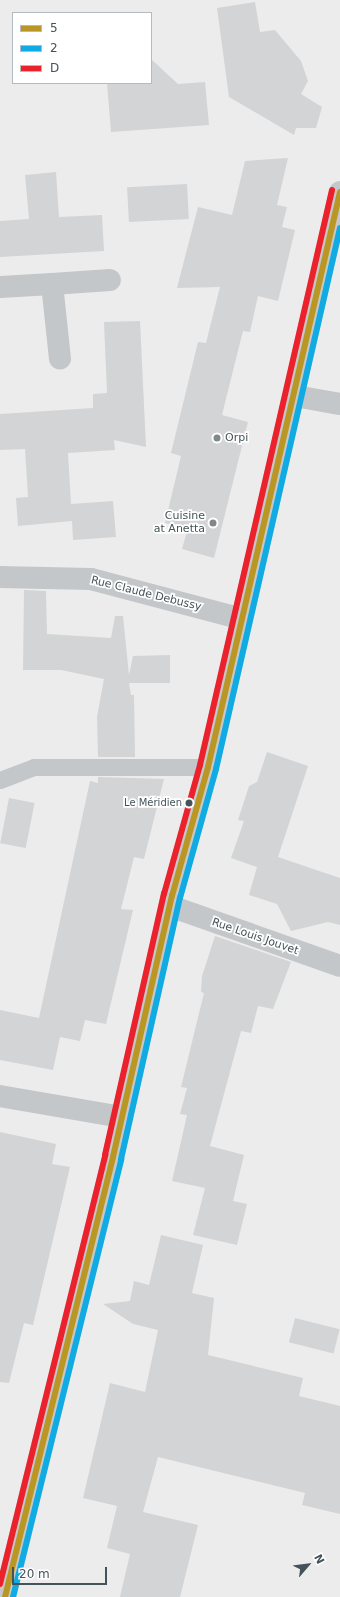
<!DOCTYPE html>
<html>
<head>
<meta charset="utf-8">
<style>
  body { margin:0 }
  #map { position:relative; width:340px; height:1597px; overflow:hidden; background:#edecec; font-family:"DejaVu Sans",sans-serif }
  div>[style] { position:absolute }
  .building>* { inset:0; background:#d3d4d5; transform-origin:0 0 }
  .service>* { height:17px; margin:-8.5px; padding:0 8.5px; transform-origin:8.5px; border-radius:8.5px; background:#c3c7c9 }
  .minor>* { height:22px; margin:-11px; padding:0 11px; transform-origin:11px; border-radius:11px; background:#c3c7c9 }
  .secondary>* { height:22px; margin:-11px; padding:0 11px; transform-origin:11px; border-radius:11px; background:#c4c8ca }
  .bus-1>* { height:6px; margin:-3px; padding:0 3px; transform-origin:3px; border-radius:3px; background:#ba9725 }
  .bus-2>* { height:6px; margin:-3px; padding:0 3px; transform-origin:3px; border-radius:3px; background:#11abe4 }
  .bus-3>* { height:6px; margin:-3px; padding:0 3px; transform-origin:3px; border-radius:3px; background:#eb222b }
  .dots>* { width:11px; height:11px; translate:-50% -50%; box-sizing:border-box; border:2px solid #fff; border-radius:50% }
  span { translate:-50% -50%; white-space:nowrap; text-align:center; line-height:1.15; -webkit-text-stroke:3.5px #fff; paint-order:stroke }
  .bus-label { font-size:10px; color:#445359 }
  .right { translate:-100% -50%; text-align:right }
  .poi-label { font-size:11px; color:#445359 }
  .left { translate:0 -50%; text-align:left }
  .street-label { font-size:11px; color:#445359 }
  .legend { position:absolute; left:12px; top:12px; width:140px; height:72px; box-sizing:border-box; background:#fff; border:1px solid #b4babd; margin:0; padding:5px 7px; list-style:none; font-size:12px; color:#445359 }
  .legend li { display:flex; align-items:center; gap:8px; height:20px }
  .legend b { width:20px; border:1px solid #b4babd }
  .north { position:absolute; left:288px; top:1545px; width:40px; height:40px; -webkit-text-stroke:3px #fff; paint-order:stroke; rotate:62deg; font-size:11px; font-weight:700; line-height:16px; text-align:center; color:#445359 }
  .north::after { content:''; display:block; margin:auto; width:14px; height:18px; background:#445359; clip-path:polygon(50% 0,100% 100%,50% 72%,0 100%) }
  .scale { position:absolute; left:12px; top:1567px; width:95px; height:18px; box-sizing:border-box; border:2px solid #445359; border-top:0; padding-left:5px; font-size:12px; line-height:14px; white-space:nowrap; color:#445359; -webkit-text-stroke:3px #fff; paint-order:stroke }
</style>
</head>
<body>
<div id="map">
  <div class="building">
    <div style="clip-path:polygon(255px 2px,260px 32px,275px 30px,301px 61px,308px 81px,301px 94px,322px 107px,316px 128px,296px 128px,294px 135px,229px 97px,217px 8px)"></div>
    <div style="clip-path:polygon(151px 59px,178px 84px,205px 82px,209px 125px,111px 132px,107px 83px,151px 83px)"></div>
    <div style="clip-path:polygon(288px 158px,277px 205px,287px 207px,282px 227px,295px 230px,278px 301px,258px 296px,250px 332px,243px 331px,222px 415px,248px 422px,214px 558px,182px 549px,188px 528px,165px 523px,181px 456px,171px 453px,198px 342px,206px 343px,220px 287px,177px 288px,198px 207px,232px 215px,245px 161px)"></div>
    <div style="clip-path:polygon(56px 172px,59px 217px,102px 215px,104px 251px,0 257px,0 221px,29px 219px,25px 175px)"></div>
    <div style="left:187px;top:184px;width:35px;height:60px;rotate:87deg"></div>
    <div style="clip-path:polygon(140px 321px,146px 447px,114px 440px,115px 450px,68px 453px,71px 504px,113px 501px,116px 537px,73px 540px,72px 521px,18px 526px,16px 498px,28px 497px,25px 449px,0 450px,0 414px,93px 408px,93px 394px,107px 393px,104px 322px)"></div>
    <div style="clip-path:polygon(24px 590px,46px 591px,47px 634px,111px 638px,115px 616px,123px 616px,129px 675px,133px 656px,170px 655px,170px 683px,129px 683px,131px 695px,134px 695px,135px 757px,98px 757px,97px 717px,104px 679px,61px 670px,23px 670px)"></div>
    <div style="clip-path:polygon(267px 752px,308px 766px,278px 857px,340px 878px,340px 925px,328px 922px,291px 931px,277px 904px,249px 895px,257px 867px,231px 858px,244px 821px,238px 820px,249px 786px,257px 782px)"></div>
    <div style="clip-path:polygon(98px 777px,164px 779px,144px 859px,134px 857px,121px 909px,133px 910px,106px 1024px,85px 1020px,80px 1041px,60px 1037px,53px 1070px,0 1060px,0 1010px,39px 1018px,90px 781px,98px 783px)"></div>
    <div style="left:9px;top:798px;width:26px;height:46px;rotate:11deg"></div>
    <div style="clip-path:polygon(215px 936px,291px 962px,273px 1009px,258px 1006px,251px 1033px,241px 1031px,210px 1146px,244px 1155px,233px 1201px,247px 1204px,237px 1245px,193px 1235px,205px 1188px,172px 1181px,187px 1115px,180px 1114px,187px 1088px,181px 1087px,204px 993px,201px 992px,202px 976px)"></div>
    <div style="clip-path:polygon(0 1132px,56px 1144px,52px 1164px,70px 1167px,33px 1325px,24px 1323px,9px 1383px,0 1382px)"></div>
    <div style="clip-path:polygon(161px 1235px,203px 1245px,192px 1293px,214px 1298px,208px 1355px,303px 1378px,299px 1396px,340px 1406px,340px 1514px,302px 1505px,305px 1493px,158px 1457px,143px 1512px,198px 1525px,180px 1597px,120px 1597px,130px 1554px,107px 1548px,117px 1506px,83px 1498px,110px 1383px,145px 1392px,158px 1330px,133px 1324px,103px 1304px,130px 1301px,134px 1281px,149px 1285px)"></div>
    <div style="left:295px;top:1318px;width:46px;height:25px;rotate:14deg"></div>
  </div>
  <div class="service">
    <div style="left:0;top:780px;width:36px;rotate:-21deg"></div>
    <div style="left:34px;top:767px;width:174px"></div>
  </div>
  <div class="minor">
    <div style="left:52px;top:284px;width:58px;rotate:-3.9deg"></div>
    <div style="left:0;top:287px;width:52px;rotate:-3.3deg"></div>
    <div style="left:52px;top:284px;width:75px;rotate:83.9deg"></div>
    <div style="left:295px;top:396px;width:46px;rotate:10.1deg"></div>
    <div style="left:0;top:577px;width:91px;rotate:1.3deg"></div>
    <div style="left:91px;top:579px;width:156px;rotate:14.8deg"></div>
    <div style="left:170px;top:906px;width:180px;rotate:19.4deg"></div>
    <div style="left:0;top:1096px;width:124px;rotate:9.8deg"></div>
  </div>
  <div class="secondary">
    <div style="left:5px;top:1597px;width:453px;rotate:-76.2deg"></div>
    <div style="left:113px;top:1157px;width:268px;rotate:-77.3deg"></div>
    <div style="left:172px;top:896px;width:134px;rotate:-74.4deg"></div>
    <div style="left:208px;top:767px;width:590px;rotate:-77.07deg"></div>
  </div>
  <div class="bus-1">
    <div style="left:5px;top:1597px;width:453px;rotate:-76.2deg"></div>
    <div style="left:113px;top:1157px;width:268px;rotate:-77.3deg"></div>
    <div style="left:172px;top:896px;width:134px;rotate:-74.4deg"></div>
    <div style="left:208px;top:767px;width:590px;rotate:-77.07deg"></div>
  </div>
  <div class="bus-2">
    <div style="left:13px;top:1597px;width:451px;rotate:-76.1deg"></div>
    <div style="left:121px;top:1159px;width:268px;rotate:-77.3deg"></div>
    <div style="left:180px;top:898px;width:134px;rotate:-74.4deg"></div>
    <div style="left:216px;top:769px;width:555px;rotate:-77.09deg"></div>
  </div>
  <div class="bus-3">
    <div style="left:0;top:1584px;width:442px;rotate:-76.2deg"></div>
    <div style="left:105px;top:1155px;width:268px;rotate:-77.3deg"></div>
    <div style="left:164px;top:894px;width:134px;rotate:-74.4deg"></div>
    <div style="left:200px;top:765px;width:590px;rotate:-77.07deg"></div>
  </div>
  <div class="dots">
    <div style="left:217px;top:438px;background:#7f898c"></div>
    <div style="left:213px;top:523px;background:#7f898c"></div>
    <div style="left:189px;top:803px;background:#445359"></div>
  </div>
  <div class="bus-label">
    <span class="right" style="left:182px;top:803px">Le Méridien</span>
  </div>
  <div class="poi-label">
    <span class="left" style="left:225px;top:438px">Orpi</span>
    <span class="right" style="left:205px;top:523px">Cuisine<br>at Anetta</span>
  </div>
  <div class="street-label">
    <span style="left:146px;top:594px;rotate:14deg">Rue Claude Debussy</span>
    <span style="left:255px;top:937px;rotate:19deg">Rue Louis Jouvet</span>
  </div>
  <ul class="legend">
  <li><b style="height:5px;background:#ba9725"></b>5</li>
  <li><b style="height:5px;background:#11abe4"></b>2</li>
  <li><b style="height:5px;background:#eb222b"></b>D</li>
  </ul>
  <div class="north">N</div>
  <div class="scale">20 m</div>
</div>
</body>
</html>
